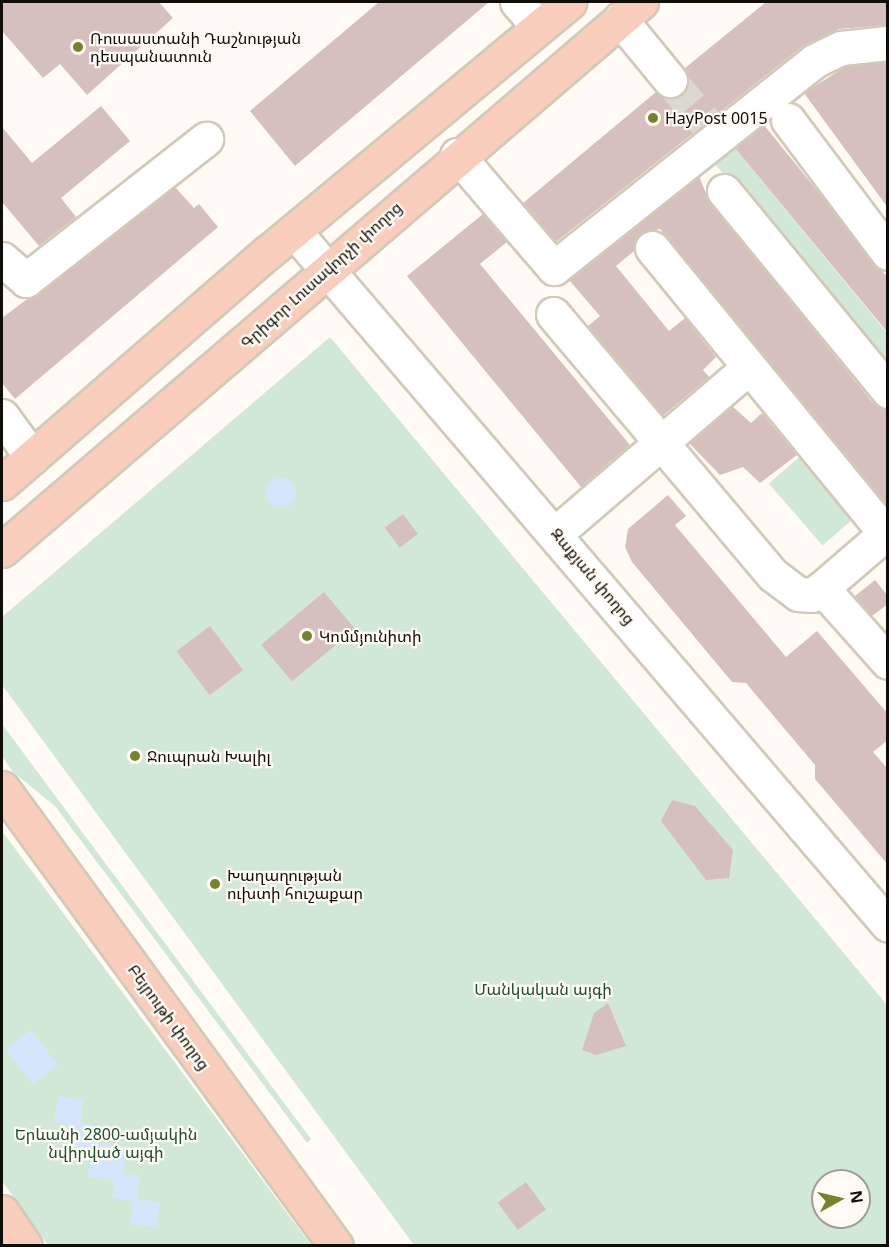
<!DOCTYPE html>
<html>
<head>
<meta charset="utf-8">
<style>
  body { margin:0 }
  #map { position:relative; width:889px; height:1247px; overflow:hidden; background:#fffbf4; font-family:"Noto Sans","Noto Sans Armenian",sans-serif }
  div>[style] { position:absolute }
  .green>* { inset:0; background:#d2e8d7; transform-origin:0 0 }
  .water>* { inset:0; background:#d4e5fc; transform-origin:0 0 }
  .round { border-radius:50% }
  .building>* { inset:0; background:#d5c0bd; transform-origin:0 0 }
  .minor-tunnel>* { height:33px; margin-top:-16.5px; transform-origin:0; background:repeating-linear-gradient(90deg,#dbd7d1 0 33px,transparent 0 49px) }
  .roads { filter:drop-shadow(2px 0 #d2c9b8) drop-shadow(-2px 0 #d2c9b8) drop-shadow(0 2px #d2c9b8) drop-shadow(0 -2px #d2c9b8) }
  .minor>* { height:33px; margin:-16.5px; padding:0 16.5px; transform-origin:16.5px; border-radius:16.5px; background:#fff }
  .major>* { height:33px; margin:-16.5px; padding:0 16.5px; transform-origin:16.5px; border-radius:16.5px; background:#f8cdbc }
  .dots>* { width:16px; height:16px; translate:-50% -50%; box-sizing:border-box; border:3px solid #fffbf4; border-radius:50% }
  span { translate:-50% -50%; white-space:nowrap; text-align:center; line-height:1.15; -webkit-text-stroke:4.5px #fffbf4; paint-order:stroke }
  .poi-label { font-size:16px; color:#110e09 }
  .left { translate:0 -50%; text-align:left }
  .street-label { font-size:16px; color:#110e09 }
  .park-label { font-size:16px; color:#1d4d2d }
  .frame { position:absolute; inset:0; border:3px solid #110e09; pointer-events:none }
  .north { position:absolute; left:811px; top:1169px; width:60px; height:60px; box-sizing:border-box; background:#fffbf4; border:2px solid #a09c96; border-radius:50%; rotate:82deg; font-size:16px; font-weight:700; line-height:24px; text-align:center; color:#110e09 }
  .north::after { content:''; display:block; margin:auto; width:21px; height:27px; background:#75822f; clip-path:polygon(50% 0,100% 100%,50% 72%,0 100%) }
</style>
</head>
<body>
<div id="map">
  <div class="green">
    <div style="clip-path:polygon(730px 142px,887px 333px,887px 356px,879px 364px,711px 159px)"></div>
    <div style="clip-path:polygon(evenodd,330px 337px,887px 1005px,887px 1245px,414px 1245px,2px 685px,2px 617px,330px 337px,823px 1181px,859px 1181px,859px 1217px,823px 1217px,823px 1181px)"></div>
    <div style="left:805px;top:452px;width:82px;height:48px;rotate:49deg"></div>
    <div style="clip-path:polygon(2px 724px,59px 801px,311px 1139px,307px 1143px,55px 806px,13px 772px,2px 756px)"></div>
    <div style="clip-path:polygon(2px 831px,311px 1245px,48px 1245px,2px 1181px)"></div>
  </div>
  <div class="water">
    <div class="round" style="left:266px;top:478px;width:30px;height:30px"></div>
    <div style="left:31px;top:1030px;width:44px;height:32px;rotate:52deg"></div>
    <div style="clip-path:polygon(58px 1096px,83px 1100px,80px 1123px,101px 1126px,99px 1144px,127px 1147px,123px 1174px,140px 1176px,137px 1199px,160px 1202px,157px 1227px,130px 1224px,133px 1201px,112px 1198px,114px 1181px,88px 1177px,91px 1151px,74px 1148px,77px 1126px,54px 1123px)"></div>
  </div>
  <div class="building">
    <div style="clip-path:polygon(2px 2px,159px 2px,173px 18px,87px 95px,60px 64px,43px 78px,2px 31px)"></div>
    <div style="clip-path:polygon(379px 2px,489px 2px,295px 166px,250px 111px)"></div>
    <div style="clip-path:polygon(766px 2px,888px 2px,888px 25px,839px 29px,803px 46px,556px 242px,523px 203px,656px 92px,672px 99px,682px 94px,689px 78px,685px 68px)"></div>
    <div style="clip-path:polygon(888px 62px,888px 208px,804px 93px,846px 66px)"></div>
    <div style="clip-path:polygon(101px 106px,130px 141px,61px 198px,76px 217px,39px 246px,2px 202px,2px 127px,32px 163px)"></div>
    <div style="clip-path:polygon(764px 125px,888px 278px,888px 333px,735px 148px)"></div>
    <div style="clip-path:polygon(699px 176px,710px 203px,873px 403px,888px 409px,888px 506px,660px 229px,640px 234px,634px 251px,616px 266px,669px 331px,685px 318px,716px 357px,703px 370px,709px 377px,663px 416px,588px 326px,600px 316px,569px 280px)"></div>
    <div style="clip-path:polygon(175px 187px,194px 208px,199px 204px,218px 227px,15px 399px,2px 383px,2px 318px)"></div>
    <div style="clip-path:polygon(483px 214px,507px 242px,480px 264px,630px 445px,581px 487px,407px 276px)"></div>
    <div style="clip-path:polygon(732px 406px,751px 423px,762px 413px,797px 455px,760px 483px,743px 467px,720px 475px,689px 443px)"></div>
    <div style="clip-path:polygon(668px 495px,686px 516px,675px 525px,786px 657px,817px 631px,888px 714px,888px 740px,873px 752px,888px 769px,888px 865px,815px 779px,815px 765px,746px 683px,732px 682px,632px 562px,625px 547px,628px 529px)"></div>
    <div style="left:403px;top:514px;width:25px;height:23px;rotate:53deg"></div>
    <div style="clip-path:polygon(875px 580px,888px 596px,888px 604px,872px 616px,855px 596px)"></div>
    <div style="left:324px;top:592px;width:48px;height:82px;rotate:50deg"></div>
    <div style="left:210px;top:626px;width:55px;height:42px;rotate:53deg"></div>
    <div style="clip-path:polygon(672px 800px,695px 806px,733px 850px,729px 878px,706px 880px,661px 821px)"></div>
    <div style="clip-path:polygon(608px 1003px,626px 1046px,596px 1055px,582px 1050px,594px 1013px)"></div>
    <div style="left:526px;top:1182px;width:34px;height:35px;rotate:54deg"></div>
  </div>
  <div class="minor-tunnel">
    <div style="left:670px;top:80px;width:59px;rotate:49.8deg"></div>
  </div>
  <div class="roads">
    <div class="minor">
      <div style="left:517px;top:2px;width:33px;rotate:49deg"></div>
      <div style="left:620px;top:19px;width:79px;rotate:50.7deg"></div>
      <div style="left:788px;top:120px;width:166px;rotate:53.1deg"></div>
      <div style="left:457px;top:155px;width:149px;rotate:49.4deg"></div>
      <div style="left:554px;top:268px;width:332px;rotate:-38.5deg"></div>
      <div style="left:814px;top:61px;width:30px;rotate:-26deg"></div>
      <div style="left:841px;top:48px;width:47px;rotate:-6.1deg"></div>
      <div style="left:724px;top:191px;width:259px;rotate:50.6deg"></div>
      <div style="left:294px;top:231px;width:913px;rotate:49.44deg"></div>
      <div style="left:652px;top:248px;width:368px;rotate:50.7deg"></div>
      <div style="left:2px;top:259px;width:32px;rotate:41deg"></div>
      <div style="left:26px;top:280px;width:229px;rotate:-38.1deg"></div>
      <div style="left:553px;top:314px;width:341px;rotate:49.9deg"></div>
      <div style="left:773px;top:575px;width:31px;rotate:37deg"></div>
      <div style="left:798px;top:594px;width:14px;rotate:4deg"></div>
      <div style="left:812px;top:595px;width:12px;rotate:-35deg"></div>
      <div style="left:822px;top:588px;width:87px;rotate:-40.8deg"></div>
      <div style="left:2px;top:416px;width:51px;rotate:53.8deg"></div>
      <div style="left:556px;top:533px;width:252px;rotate:-40.7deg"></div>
      <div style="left:822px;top:588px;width:99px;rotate:48.3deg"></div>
    </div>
    <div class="major">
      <div style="left:2px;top:483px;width:351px;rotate:-41deg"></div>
      <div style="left:267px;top:253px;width:393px;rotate:-39.7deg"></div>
      <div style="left:2px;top:550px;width:842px;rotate:-40.62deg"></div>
      <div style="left:2px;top:788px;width:567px;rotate:53.9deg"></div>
      <div style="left:2px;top:1212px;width:41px;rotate:55.9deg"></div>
    </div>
  </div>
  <div class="dots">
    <div style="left:78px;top:47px;background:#75822f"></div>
    <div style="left:653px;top:118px;background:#75822f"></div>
    <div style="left:307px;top:636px;background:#75822f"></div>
    <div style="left:135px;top:756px;background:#75822f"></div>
    <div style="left:215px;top:884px;background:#75822f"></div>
  </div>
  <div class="poi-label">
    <span class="left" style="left:90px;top:47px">Ռուսաստանի Դաշնության<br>դեսպանատուն</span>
    <span class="left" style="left:665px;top:118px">HayPost 0015</span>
    <span class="left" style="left:319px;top:636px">Կոմմյունիտի</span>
    <span class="left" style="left:147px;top:756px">Ջուպրան Խալիլ</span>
    <span class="left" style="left:227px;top:884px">Խաղաղության<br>ուխտի հուշաքար</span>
  </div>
  <div class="street-label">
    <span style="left:321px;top:275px;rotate:-42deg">Գրիգոր Լուսավորչի փողոց</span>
    <span style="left:593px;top:576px;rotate:50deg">Զաքյան փողոց</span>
    <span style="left:169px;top:1017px;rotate:54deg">Բեյրութի փողոց</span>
  </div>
  <div class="park-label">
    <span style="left:543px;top:989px">Մանկական այգի</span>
    <span style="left:106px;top:1143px">Երևանի 2800-ամյակին<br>նվիրված այգի</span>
  </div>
  <div class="frame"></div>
  <div class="north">N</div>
</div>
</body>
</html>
